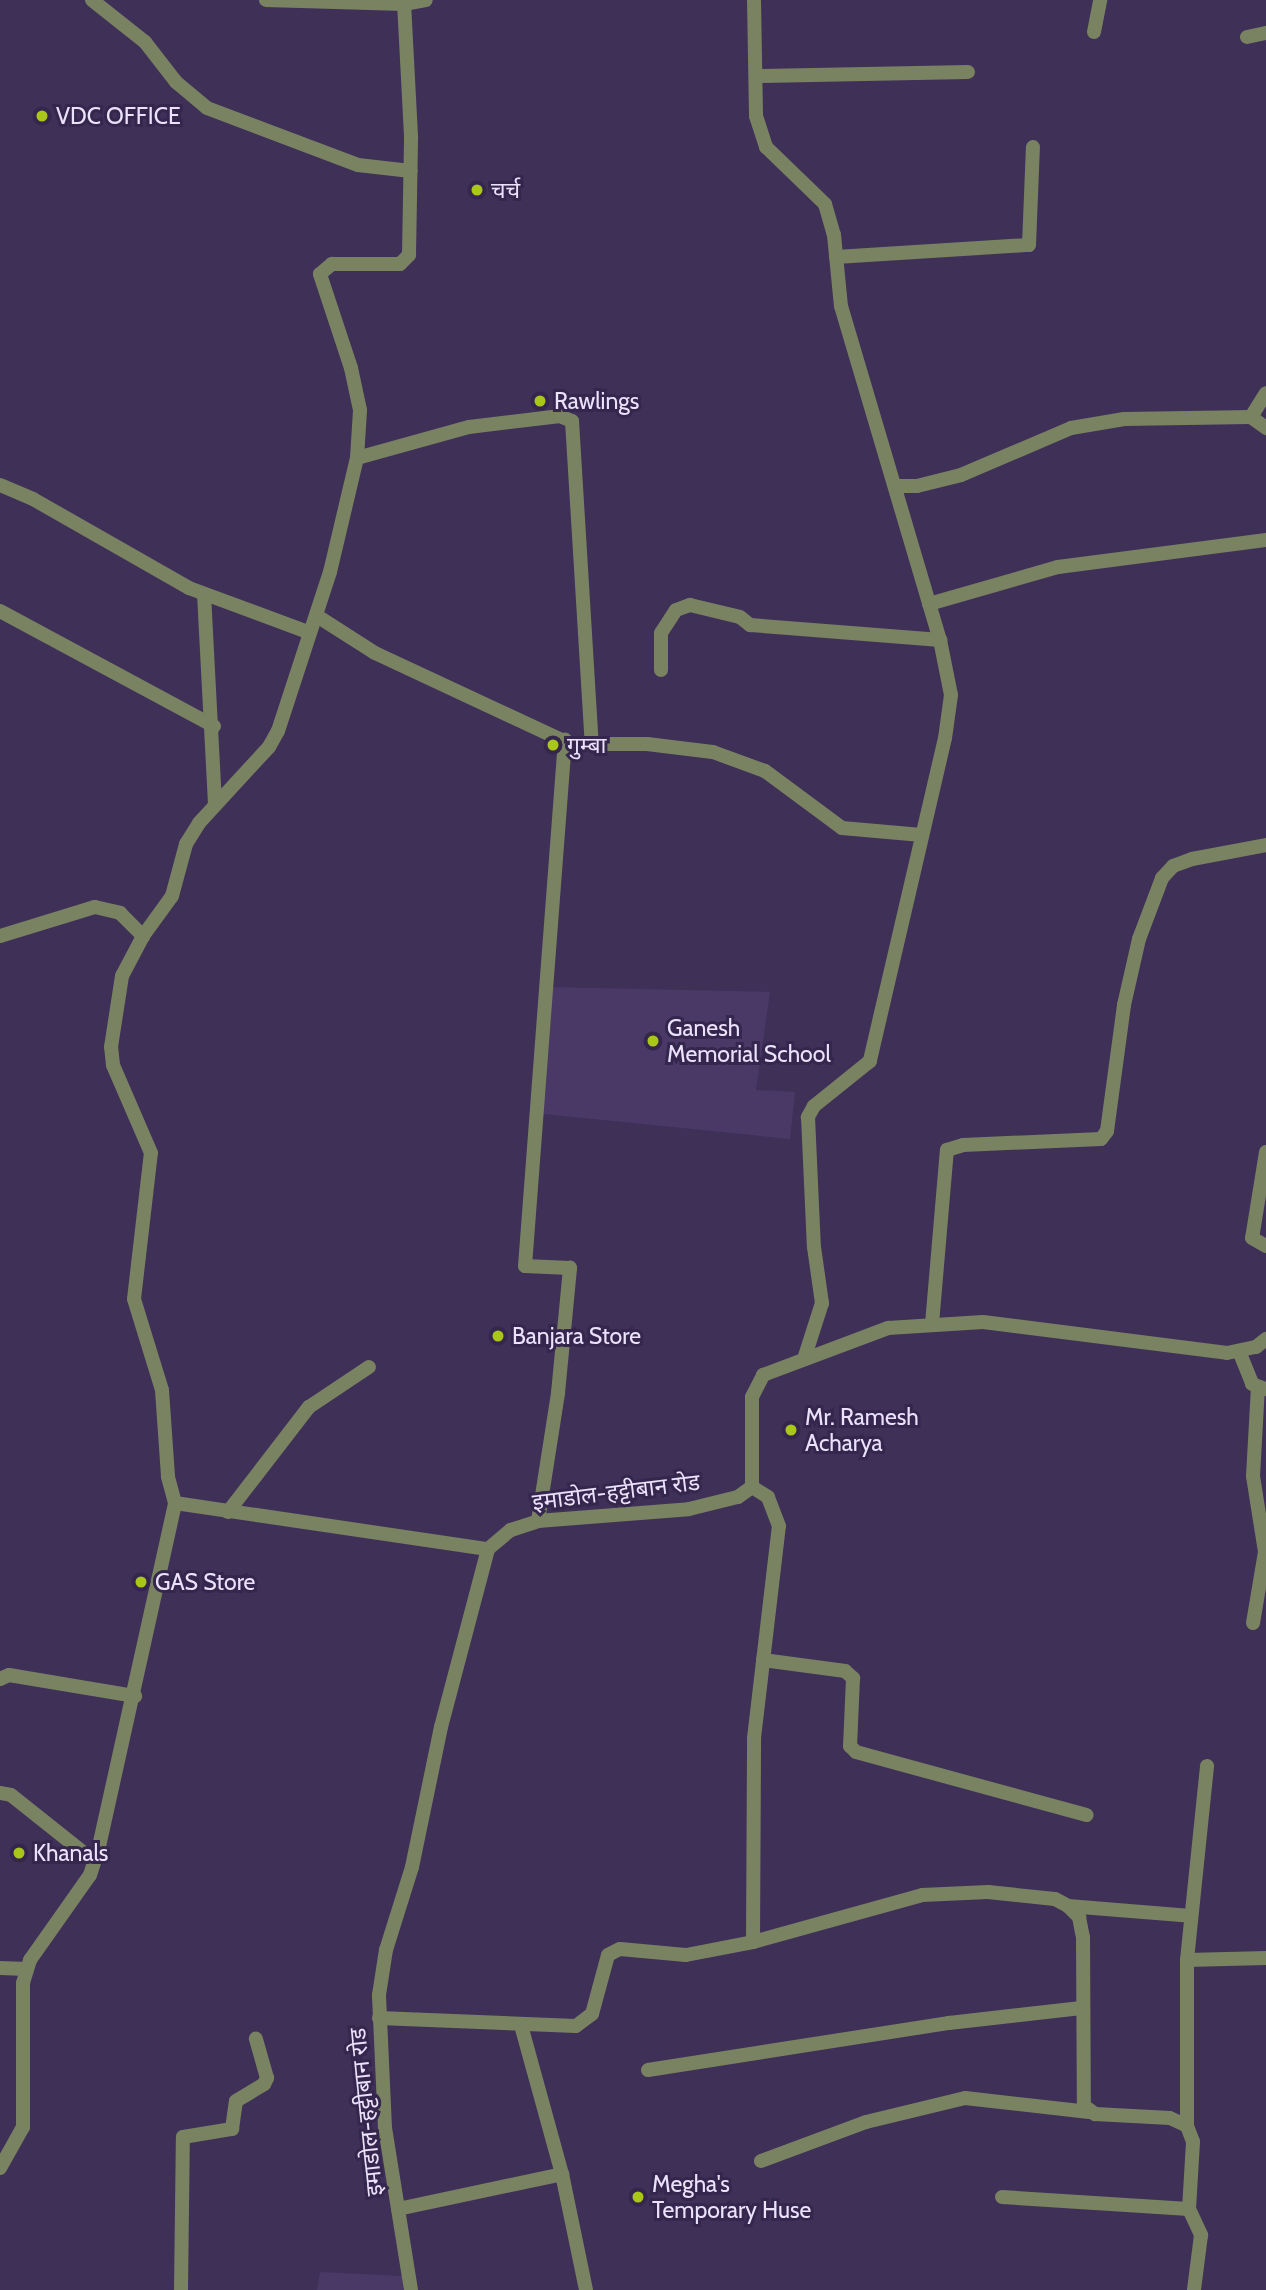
<!DOCTYPE html>
<html>
<head>
<meta charset="utf-8">
<style>
  body { margin:0 }
  #map { position:relative; width:1266px; height:2290px; overflow:hidden; background:#3f3058; font-family:Cabin,"Noto Sans Devanagari",sans-serif }
  div>[style] { position:absolute }
  .built>* { inset:0; background:#4a3867 }
  .street>* { height:14px; margin:-7px; padding:0 7px; transform-origin:7px; border-radius:7px; background:#798361 }
  .dots>* { width:19px; height:19px; translate:-50% -50%; box-sizing:border-box; border:4px solid #35264d; border-radius:50% }
  span { translate:-50% -50%; white-space:nowrap; text-align:center; line-height:1.15; -webkit-text-stroke:6px #35264d; paint-order:stroke }
  .poi-label { font-size:23px; color:#eae2fb }
  .left { translate:0 -50%; text-align:left }
  .street-label { font-size:23px; color:#eae2fb }
</style>
</head>
<body>
<div id="map">
  <div class="built">
    <div style="clip-path:polygon(548px 987px,770px 992px,756px 1090px,795px 1092px,790px 1139px,534px 1113px)"></div>
    <div style="clip-path:polygon(320px 2272px,402px 2276px,403px 2290px,317px 2290px)"></div>
  </div>
  <div class="street">
    <div style="left:92px;top:0;width:68px;rotate:38.4deg"></div>
    <div style="left:145px;top:42px;width:51px;rotate:52.2deg"></div>
    <div style="left:176px;top:82px;width:40px;rotate:40deg"></div>
    <div style="left:207px;top:108px;width:161px;rotate:20.7deg"></div>
    <div style="left:358px;top:165px;width:53px;rotate:6.5deg"></div>
    <div style="left:266px;top:0;width:138px;rotate:1.7deg"></div>
    <div style="left:404px;top:4px;width:22px;rotate:-10deg"></div>
    <div style="left:754px;top:0;width:116px;rotate:89deg"></div>
    <div style="left:756px;top:116px;width:33px;rotate:72deg"></div>
    <div style="left:766px;top:147px;width:82px;rotate:44deg"></div>
    <div style="left:825px;top:204px;width:32px;rotate:74deg"></div>
    <div style="left:834px;top:235px;width:71px;rotate:84.4deg"></div>
    <div style="left:841px;top:306px;width:348px;rotate:73.5deg"></div>
    <div style="left:940px;top:640px;width:56px;rotate:78.7deg"></div>
    <div style="left:951px;top:695px;width:43px;rotate:97.9deg"></div>
    <div style="left:945px;top:738px;width:332px;rotate:103.1deg"></div>
    <div style="left:870px;top:1061px;width:72px;rotate:141.2deg"></div>
    <div style="left:814px;top:1106px;width:13px;rotate:119deg"></div>
    <div style="left:808px;top:1117px;width:130px;rotate:87.4deg"></div>
    <div style="left:814px;top:1247px;width:57px;rotate:81.9deg"></div>
    <div style="left:822px;top:1303px;width:56px;rotate:107.8deg"></div>
    <div style="left:1094px;top:32px;width:33px;rotate:-79deg"></div>
    <div style="left:1247px;top:37px;width:19px;rotate:-12deg"></div>
    <div style="left:756px;top:76px;width:212px;rotate:-1.1deg"></div>
    <div style="left:836px;top:257px;width:193px;rotate:-3.6deg"></div>
    <div style="left:1029px;top:245px;width:98px;rotate:-87.7deg"></div>
    <div style="left:1251px;top:417px;width:28px;rotate:-58deg"></div>
    <div style="left:357px;top:458px;width:116px;rotate:-15.5deg"></div>
    <div style="left:469px;top:427px;width:92px;rotate:-6.9deg"></div>
    <div style="left:560px;top:416px;width:13px;rotate:23deg"></div>
    <div style="left:572px;top:421px;width:324px;rotate:86.5deg"></div>
    <div style="left:0;top:485px;width:36px;rotate:23deg"></div>
    <div style="left:33px;top:499px;width:180px;rotate:29.7deg"></div>
    <div style="left:189px;top:588px;width:127px;rotate:20.3deg"></div>
    <div style="left:896px;top:486px;width:21px"></div>
    <div style="left:917px;top:486px;width:45px;rotate:-14deg"></div>
    <div style="left:961px;top:475px;width:120px;rotate:-23.1deg"></div>
    <div style="left:1071px;top:428px;width:54px;rotate:-9.6deg"></div>
    <div style="left:1124px;top:419px;width:127px;rotate:-0.9deg"></div>
    <div style="left:1251px;top:417px;width:19px;rotate:36deg"></div>
    <div style="left:204px;top:594px;width:210px;rotate:87deg"></div>
    <div style="left:929px;top:604px;width:134px;rotate:-16deg"></div>
    <div style="left:1058px;top:567px;width:210px;rotate:-7.4deg"></div>
    <div style="left:0;top:611px;width:243px;rotate:28.3deg"></div>
    <div style="left:317px;top:616px;width:69px;rotate:32.5deg"></div>
    <div style="left:375px;top:653px;width:215px;rotate:25deg"></div>
    <div style="left:570px;top:744px;width:77px"></div>
    <div style="left:647px;top:744px;width:66px;rotate:6.9deg"></div>
    <div style="left:713px;top:752px;width:55px;rotate:20.1deg"></div>
    <div style="left:765px;top:771px;width:96px;rotate:36.5deg"></div>
    <div style="left:842px;top:828px;width:80px;rotate:5deg"></div>
    <div style="left:661px;top:670px;width:37px;rotate:-90deg"></div>
    <div style="left:661px;top:633px;width:27px;rotate:-57deg"></div>
    <div style="left:676px;top:610px;width:15px;rotate:-20deg"></div>
    <div style="left:690px;top:605px;width:51px;rotate:13.5deg"></div>
    <div style="left:740px;top:617px;width:13px;rotate:39deg"></div>
    <div style="left:750px;top:625px;width:191px;rotate:4.5deg"></div>
    <div style="left:0;top:936px;width:99px;rotate:-17deg"></div>
    <div style="left:95px;top:907px;width:26px;rotate:13deg"></div>
    <div style="left:120px;top:913px;width:33px;rotate:45deg"></div>
    <div style="left:1266px;top:1152px;width:87px;rotate:99.2deg"></div>
    <div style="left:1252px;top:1238px;width:16px;rotate:30deg"></div>
    <div style="left:932px;top:1324px;width:175px;rotate:-85.1deg"></div>
    <div style="left:947px;top:1150px;width:17px;rotate:-17deg"></div>
    <div style="left:963px;top:1145px;width:138px;rotate:-2.5deg"></div>
    <div style="left:1101px;top:1139px;width:10px;rotate:-53deg"></div>
    <div style="left:1107px;top:1131px;width:127px;rotate:-82.3deg"></div>
    <div style="left:1124px;top:1005px;width:68px;rotate:-77.2deg"></div>
    <div style="left:1139px;top:939px;width:65px;rotate:-69.3deg"></div>
    <div style="left:1162px;top:878px;width:16px;rotate:-47deg"></div>
    <div style="left:1173px;top:866px;width:20px;rotate:-20deg"></div>
    <div style="left:1192px;top:859px;width:75px;rotate:-10.7deg"></div>
    <div style="left:1239px;top:1351px;width:35px;rotate:68deg"></div>
    <div style="left:1252px;top:1384px;width:15px;rotate:20deg"></div>
    <div style="left:175px;top:1503px;width:316px;rotate:8.4deg"></div>
    <div style="left:228px;top:1512px;width:133px;rotate:-52.4deg"></div>
    <div style="left:309px;top:1407px;width:72px;rotate:-33.7deg"></div>
    <div style="left:538px;top:1521px;width:130px;rotate:-81.1deg"></div>
    <div style="left:558px;top:1393px;width:126px;rotate:-84.5deg"></div>
    <div style="left:570px;top:1268px;width:45px;rotate:-177.5deg"></div>
    <div style="left:525px;top:1266px;width:528px;rotate:-85.65deg"></div>
    <div style="left:1253px;top:1623px;width:72px;rotate:-80.4deg"></div>
    <div style="left:1265px;top:1552px;width:77px;rotate:-99deg"></div>
    <div style="left:1253px;top:1476px;width:89px;rotate:-86.8deg"></div>
    <div style="left:763px;top:1660px;width:83px;rotate:7.6deg"></div>
    <div style="left:845px;top:1671px;width:11px;rotate:41deg"></div>
    <div style="left:853px;top:1678px;width:68px;rotate:92.5deg"></div>
    <div style="left:850px;top:1746px;width:8px;rotate:45deg"></div>
    <div style="left:856px;top:1752px;width:239px;rotate:15.3deg"></div>
    <div style="left:0;top:1679px;width:10px;rotate:-24deg"></div>
    <div style="left:9px;top:1675px;width:128px;rotate:9.5deg"></div>
    <div style="left:0;top:1793px;width:11px;rotate:10deg"></div>
    <div style="left:11px;top:1795px;width:106px;rotate:38.5deg"></div>
    <div style="left:1068px;top:1906px;width:123px;rotate:4.6deg"></div>
    <div style="left:753px;top:1942px;width:175px;rotate:-15.5deg"></div>
    <div style="left:922px;top:1895px;width:66px;rotate:-2.6deg"></div>
    <div style="left:988px;top:1892px;width:67px;rotate:6deg"></div>
    <div style="left:1055px;top:1899px;width:15px;rotate:28deg"></div>
    <div style="left:1068px;top:1906px;width:16px;rotate:45deg"></div>
    <div style="left:1079px;top:1917px;width:20px;rotate:79deg"></div>
    <div style="left:1083px;top:1937px;width:169px;rotate:89.7deg"></div>
    <div style="left:1084px;top:2106px;width:14px;rotate:36deg"></div>
    <div style="left:1095px;top:2114px;width:75px;rotate:3.1deg"></div>
    <div style="left:1170px;top:2118px;width:19px;rotate:25deg"></div>
    <div style="left:1187px;top:2126px;width:17px;rotate:69deg"></div>
    <div style="left:1193px;top:2142px;width:67px;rotate:93.4deg"></div>
    <div style="left:1189px;top:2209px;width:29px;rotate:65deg"></div>
    <div style="left:1201px;top:2235px;width:55px;rotate:97.3deg"></div>
    <div style="left:1187px;top:1960px;width:79px;rotate:-1.5deg"></div>
    <div style="left:0;top:1968px;width:27px;rotate:2deg"></div>
    <div style="left:379px;top:2018px;width:197px;rotate:2.3deg"></div>
    <div style="left:576px;top:2026px;width:20px;rotate:-37deg"></div>
    <div style="left:592px;top:2014px;width:61px;rotate:-74.8deg"></div>
    <div style="left:608px;top:1955px;width:13px;rotate:-27deg"></div>
    <div style="left:620px;top:1949px;width:66px;rotate:5.2deg"></div>
    <div style="left:686px;top:1955px;width:68px;rotate:-11deg"></div>
    <div style="left:753px;top:1942px;width:204px;rotate:-89.7deg"></div>
    <div style="left:754px;top:1738px;width:213px;rotate:-83.3deg"></div>
    <div style="left:779px;top:1526px;width:31px;rotate:-111deg"></div>
    <div style="left:768px;top:1497px;width:19px;rotate:-148deg"></div>
    <div style="left:648px;top:2070px;width:305px;rotate:-8.9deg"></div>
    <div style="left:949px;top:2023px;width:133px;rotate:-6.5deg"></div>
    <div style="left:1187px;top:2126px;width:166px;rotate:-90deg"></div>
    <div style="left:1187px;top:1960px;width:195px;rotate:-84.1deg"></div>
    <div style="left:761px;top:2161px;width:112px;rotate:-20.4deg"></div>
    <div style="left:866px;top:2122px;width:102px;rotate:-13.6deg"></div>
    <div style="left:965px;top:2098px;width:125px;rotate:6.4deg"></div>
    <div style="left:0;top:2168px;width:47px;rotate:-60.7deg"></div>
    <div style="left:23px;top:2127px;width:144px;rotate:-90deg"></div>
    <div style="left:23px;top:1983px;width:24px;rotate:-73deg"></div>
    <div style="left:30px;top:1960px;width:104px;rotate:-54.8deg"></div>
    <div style="left:90px;top:1875px;width:25px;rotate:-72deg"></div>
    <div style="left:98px;top:1851px;width:356px;rotate:-77.5deg"></div>
    <div style="left:175px;top:1503px;width:28px;rotate:-105deg"></div>
    <div style="left:168px;top:1476px;width:86px;rotate:-94deg"></div>
    <div style="left:162px;top:1390px;width:95px;rotate:-107.1deg"></div>
    <div style="left:134px;top:1299px;width:147px;rotate:-83.4deg"></div>
    <div style="left:151px;top:1153px;width:96px;rotate:-113.4deg"></div>
    <div style="left:113px;top:1065px;width:18px;rotate:-96deg"></div>
    <div style="left:111px;top:1047px;width:72px;rotate:-81.2deg"></div>
    <div style="left:122px;top:976px;width:45px;rotate:-62.3deg"></div>
    <div style="left:143px;top:936px;width:49px;rotate:-54.1deg"></div>
    <div style="left:172px;top:896px;width:54px;rotate:-74.9deg"></div>
    <div style="left:186px;top:844px;width:25px;rotate:-58deg"></div>
    <div style="left:199px;top:823px;width:103px;rotate:-47.4deg"></div>
    <div style="left:269px;top:747px;width:18px;rotate:-61deg"></div>
    <div style="left:278px;top:731px;width:167px;rotate:-71.9deg"></div>
    <div style="left:330px;top:572px;width:117px;rotate:-76.7deg"></div>
    <div style="left:357px;top:458px;width:48px;rotate:-86.4deg"></div>
    <div style="left:360px;top:410px;width:43px;rotate:-102.1deg"></div>
    <div style="left:351px;top:368px;width:99px;rotate:-108.3deg"></div>
    <div style="left:320px;top:274px;width:16px;rotate:-40deg"></div>
    <div style="left:332px;top:264px;width:68px"></div>
    <div style="left:400px;top:264px;width:13px;rotate:-45deg"></div>
    <div style="left:409px;top:255px;width:119px;rotate:-89deg"></div>
    <div style="left:411px;top:136px;width:132px;rotate:-93deg"></div>
    <div style="left:562px;top:2174px;width:118px;rotate:78.3deg"></div>
    <div style="left:1002px;top:2197px;width:187px;rotate:3.7deg"></div>
    <div style="left:398px;top:2209px;width:168px;rotate:-12deg"></div>
    <div style="left:562px;top:2174px;width:155px;rotate:-105.4deg"></div>
    <div style="left:181px;top:2290px;width:153px;rotate:-89.3deg"></div>
    <div style="left:183px;top:2137px;width:50px;rotate:-9.3deg"></div>
    <div style="left:232px;top:2129px;width:28px;rotate:-82deg"></div>
    <div style="left:236px;top:2101px;width:33px;rotate:-31deg"></div>
    <div style="left:264px;top:2084px;width:7px;rotate:-63deg"></div>
    <div style="left:267px;top:2078px;width:41px;rotate:-105.8deg"></div>
    <div style="left:411px;top:2290px;width:164px;rotate:-99.1deg"></div>
    <div style="left:385px;top:2128px;width:133px;rotate:-92.6deg"></div>
    <div style="left:379px;top:1995px;width:46px;rotate:-81.2deg"></div>
    <div style="left:386px;top:1950px;width:87px;rotate:-72.6deg"></div>
    <div style="left:412px;top:1867px;width:143px;rotate:-78.3deg"></div>
    <div style="left:441px;top:1727px;width:184px;rotate:-75.2deg"></div>
    <div style="left:488px;top:1549px;width:30px;rotate:-40deg"></div>
    <div style="left:511px;top:1530px;width:28px;rotate:-18deg"></div>
    <div style="left:538px;top:1521px;width:151px;rotate:-4.5deg"></div>
    <div style="left:689px;top:1509px;width:50px;rotate:-13.8deg"></div>
    <div style="left:738px;top:1497px;width:17px;rotate:-36deg"></div>
    <div style="left:752px;top:1487px;width:90px;rotate:-90deg"></div>
    <div style="left:752px;top:1397px;width:25px;rotate:-63deg"></div>
    <div style="left:763px;top:1375px;width:134px;rotate:-20.6deg"></div>
    <div style="left:888px;top:1328px;width:95px;rotate:-3.6deg"></div>
    <div style="left:983px;top:1322px;width:246px;rotate:7.2deg"></div>
    <div style="left:1227px;top:1353px;width:30px;rotate:-12deg"></div>
    <div style="left:1256px;top:1347px;width:13px;rotate:-39deg"></div>
  </div>
  <div class="dots">
    <div style="left:42px;top:116px;background:#a9c71b"></div>
    <div style="left:477px;top:190px;background:#a9c71b"></div>
    <div style="left:540px;top:401px;background:#a9c71b"></div>
    <div style="left:553px;top:745px;background:#a9c71b"></div>
    <div style="left:653px;top:1041px;background:#a9c71b"></div>
    <div style="left:498px;top:1336px;background:#a9c71b"></div>
    <div style="left:791px;top:1430px;background:#a9c71b"></div>
    <div style="left:141px;top:1582px;background:#a9c71b"></div>
    <div style="left:19px;top:1853px;background:#a9c71b"></div>
    <div style="left:638px;top:2197px;background:#a9c71b"></div>
  </div>
  <div class="poi-label">
    <span class="left" style="left:56px;top:116px">VDC OFFICE</span>
    <span class="left" style="left:491px;top:190px">चर्च</span>
    <span class="left" style="left:554px;top:401px">Rawlings</span>
    <span class="left" style="left:567px;top:745px">गुम्बा</span>
    <span class="left" style="left:667px;top:1041px">Ganesh<br>Memorial School</span>
    <span class="left" style="left:512px;top:1336px">Banjara Store</span>
    <span class="left" style="left:805px;top:1430px">Mr. Ramesh<br>Acharya</span>
    <span class="left" style="left:155px;top:1582px">GAS Store</span>
    <span class="left" style="left:33px;top:1853px">Khanals</span>
    <span class="left" style="left:652px;top:2197px">Megha's<br>Temporary Huse</span>
  </div>
  <div class="street-label">
    <span style="left:616px;top:1492px;rotate:-7deg">इमाडोल-हट्टीबान रोड</span>
    <span style="left:366px;top:2112px;rotate:-96deg">इमाडोल-हट्टीबान रोड</span>
  </div>
</div>
</body>
</html>
